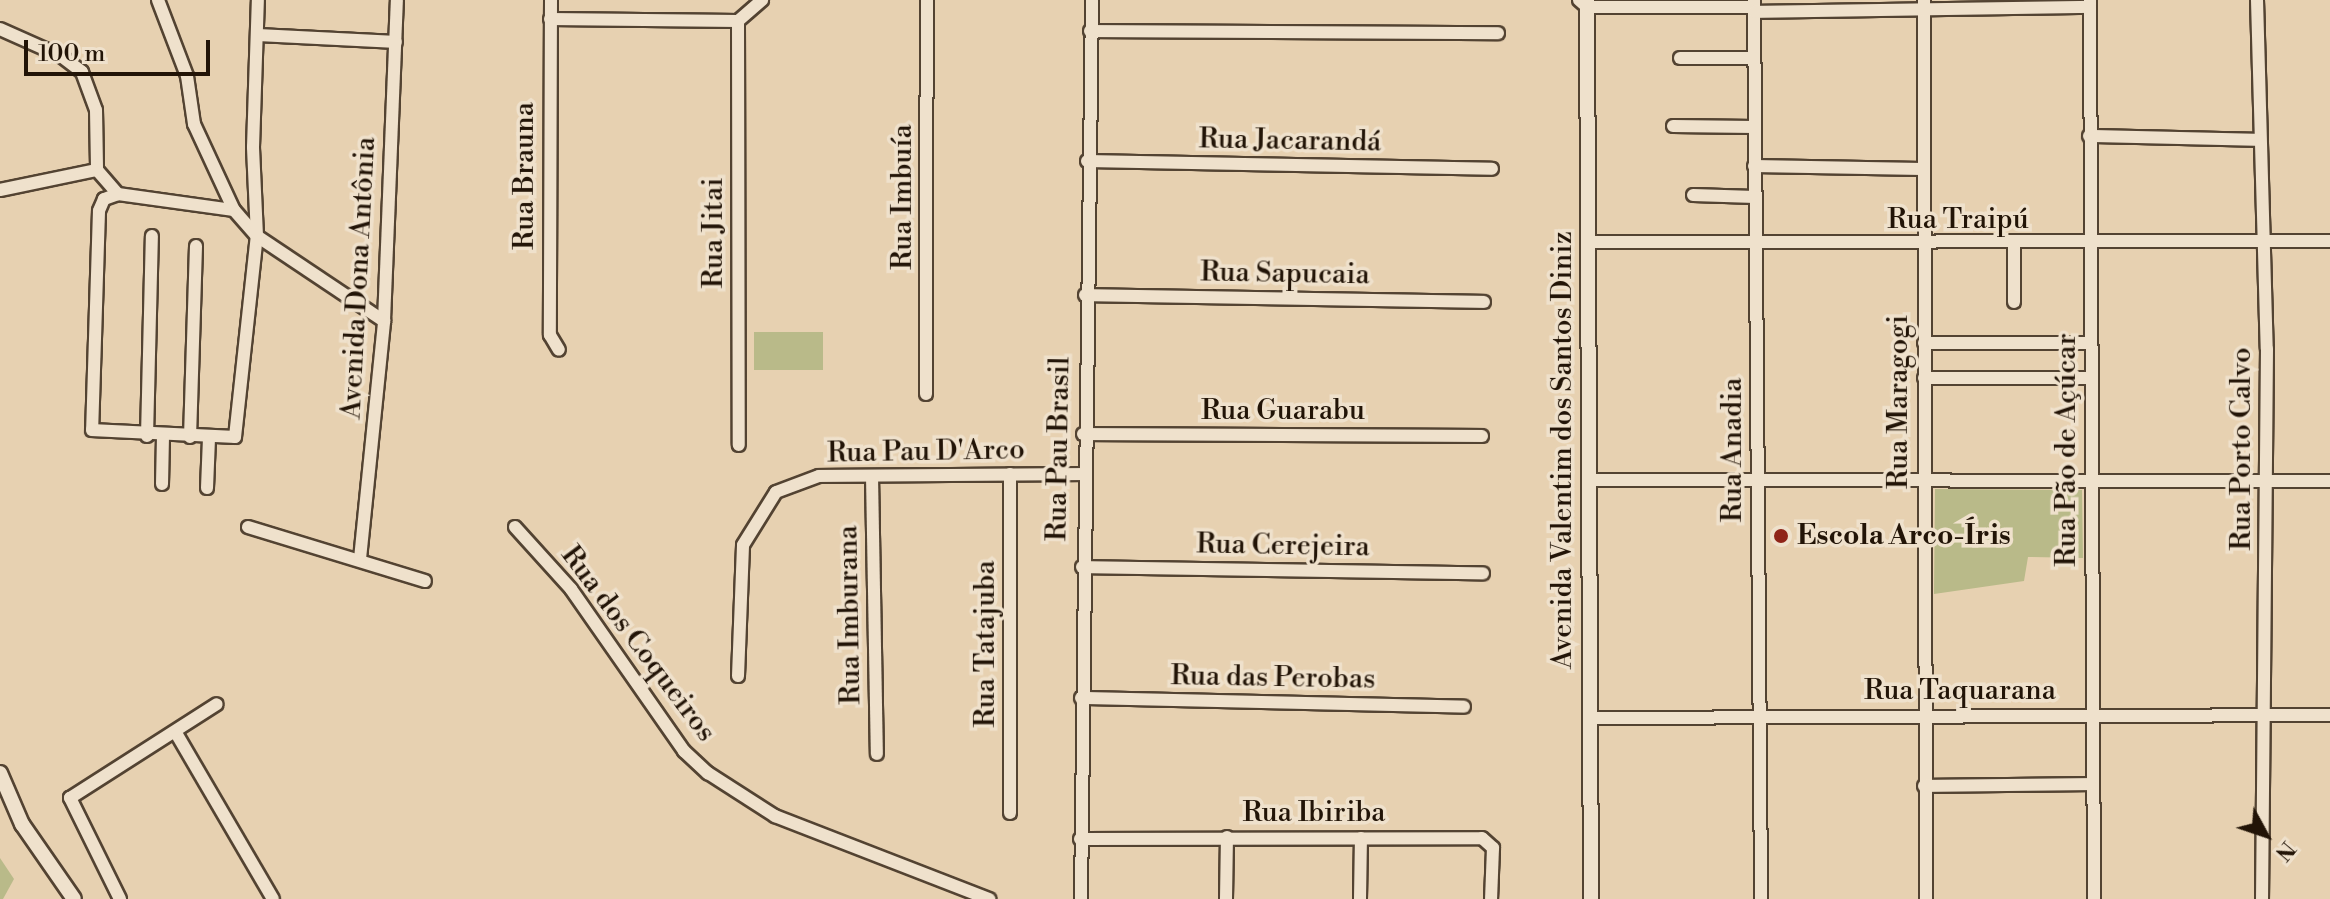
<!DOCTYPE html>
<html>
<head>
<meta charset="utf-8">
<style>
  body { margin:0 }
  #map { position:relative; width:2330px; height:899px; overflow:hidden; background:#e7d1b1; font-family:"Libre Bodoni",serif }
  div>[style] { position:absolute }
  .green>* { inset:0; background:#b9ba89; transform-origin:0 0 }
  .roads { filter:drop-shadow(2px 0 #534332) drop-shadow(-2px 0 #534332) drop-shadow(0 2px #534332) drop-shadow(0 -2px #534332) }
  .minor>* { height:12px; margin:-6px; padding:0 6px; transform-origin:6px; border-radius:6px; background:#efe1cc }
  .tertiary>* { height:14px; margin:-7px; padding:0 7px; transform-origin:7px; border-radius:7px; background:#efe1cc }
  .dots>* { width:22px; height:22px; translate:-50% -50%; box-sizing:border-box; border:4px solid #efe1cc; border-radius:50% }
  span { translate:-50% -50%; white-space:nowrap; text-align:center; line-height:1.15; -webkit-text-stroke:7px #efe1cc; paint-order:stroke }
  .street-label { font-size:28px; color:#221407 }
  .poi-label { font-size:28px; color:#221407; font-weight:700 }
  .left { translate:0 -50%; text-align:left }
  .north { position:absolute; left:2226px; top:795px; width:80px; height:80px; -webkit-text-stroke:6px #efe1cc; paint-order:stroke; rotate:130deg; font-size:22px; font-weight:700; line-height:32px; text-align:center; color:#221407 }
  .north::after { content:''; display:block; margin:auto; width:28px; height:36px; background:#221407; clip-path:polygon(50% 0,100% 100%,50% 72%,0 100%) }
  .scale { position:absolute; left:24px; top:40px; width:186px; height:36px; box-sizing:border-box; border:4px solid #221407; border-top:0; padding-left:10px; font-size:24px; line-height:28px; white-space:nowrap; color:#221407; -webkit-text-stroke:6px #efe1cc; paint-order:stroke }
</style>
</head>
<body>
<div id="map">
  <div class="green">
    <div style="left:823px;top:332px;width:38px;height:69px;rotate:90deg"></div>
    <div style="clip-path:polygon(1935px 489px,2082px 490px,2083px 558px,2028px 557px,2024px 581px,1934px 594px)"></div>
    <div style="clip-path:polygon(0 858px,14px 879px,3px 899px,0 899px)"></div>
  </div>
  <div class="roads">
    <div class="minor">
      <div style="left:158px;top:0;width:81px;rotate:69.1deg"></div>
      <div style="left:187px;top:76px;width:49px;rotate:81.7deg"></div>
      <div style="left:194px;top:124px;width:95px;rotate:65.1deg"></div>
      <div style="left:551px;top:0;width:335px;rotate:90.2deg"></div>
      <div style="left:550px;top:335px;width:17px;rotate:59deg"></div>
      <div style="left:1579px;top:0;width:11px;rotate:41deg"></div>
      <div style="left:1587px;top:7px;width:167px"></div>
      <div style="left:1754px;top:0;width:899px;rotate:89.55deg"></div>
      <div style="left:1924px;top:0;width:899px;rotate:89.87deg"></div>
      <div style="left:2090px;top:0;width:899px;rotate:89.75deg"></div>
      <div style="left:2257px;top:0;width:349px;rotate:88.4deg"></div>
      <div style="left:2267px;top:349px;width:550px;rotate:90.52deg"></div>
      <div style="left:1754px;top:12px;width:336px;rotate:-0.9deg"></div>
      <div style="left:550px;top:19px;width:188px;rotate:0.6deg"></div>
      <div style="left:738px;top:21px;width:32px;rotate:-41deg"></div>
      <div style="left:738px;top:21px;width:424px;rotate:89.9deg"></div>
      <div style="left:0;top:29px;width:67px;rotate:23.9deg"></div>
      <div style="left:61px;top:56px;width:26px;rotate:37deg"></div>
      <div style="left:82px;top:72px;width:40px;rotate:69.8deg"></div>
      <div style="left:96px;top:110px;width:60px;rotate:89deg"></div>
      <div style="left:1090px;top:31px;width:408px;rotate:0.3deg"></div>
      <div style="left:259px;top:35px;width:137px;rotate:2.9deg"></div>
      <div style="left:1680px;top:58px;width:74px"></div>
      <div style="left:1673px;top:126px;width:81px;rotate:0.7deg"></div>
      <div style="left:2089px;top:136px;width:170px;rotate:1.3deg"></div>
      <div style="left:1087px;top:161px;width:405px;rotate:1.1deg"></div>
      <div style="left:1754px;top:166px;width:168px;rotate:1deg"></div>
      <div style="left:0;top:190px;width:99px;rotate:-11.7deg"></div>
      <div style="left:97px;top:170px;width:32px;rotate:49deg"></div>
      <div style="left:118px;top:194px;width:117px;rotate:7.9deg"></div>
      <div style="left:234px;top:210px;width:35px;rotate:49deg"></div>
      <div style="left:257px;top:236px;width:153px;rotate:33.8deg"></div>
      <div style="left:118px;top:194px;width:15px;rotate:160deg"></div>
      <div style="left:104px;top:199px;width:13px;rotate:113deg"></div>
      <div style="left:99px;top:211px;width:219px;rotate:91.8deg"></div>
      <div style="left:92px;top:430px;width:143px;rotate:2.8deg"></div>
      <div style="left:235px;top:437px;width:202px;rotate:-83.8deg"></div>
      <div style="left:257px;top:236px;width:89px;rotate:-92.6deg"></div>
      <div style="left:253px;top:147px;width:147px;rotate:-88.1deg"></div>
      <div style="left:1693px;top:195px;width:62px;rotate:1.8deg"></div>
      <div style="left:1587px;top:242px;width:743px;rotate:-0.08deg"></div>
      <div style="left:1085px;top:295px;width:399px;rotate:1deg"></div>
      <div style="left:2014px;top:302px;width:58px;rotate:-90deg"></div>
      <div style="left:1924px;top:343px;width:167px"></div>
      <div style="left:1924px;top:378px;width:167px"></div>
      <div style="left:926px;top:394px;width:394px;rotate:-89.9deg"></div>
      <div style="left:1083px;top:434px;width:399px;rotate:0.3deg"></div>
      <div style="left:147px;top:436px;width:200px;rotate:-88.6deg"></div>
      <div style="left:190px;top:437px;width:191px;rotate:-88.2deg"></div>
      <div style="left:872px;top:476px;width:278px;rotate:89deg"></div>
      <div style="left:1589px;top:480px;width:741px;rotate:0.08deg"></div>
      <div style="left:162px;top:484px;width:47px;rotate:-88.8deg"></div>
      <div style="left:207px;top:488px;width:50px;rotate:-87.7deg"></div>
      <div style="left:248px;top:527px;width:185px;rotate:17deg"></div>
      <div style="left:515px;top:527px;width:84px;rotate:47.9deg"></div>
      <div style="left:571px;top:589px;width:198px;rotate:55.1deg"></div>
      <div style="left:684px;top:751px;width:33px;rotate:43deg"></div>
      <div style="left:708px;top:773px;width:80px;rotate:32.7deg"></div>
      <div style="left:775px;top:816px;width:230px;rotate:21.2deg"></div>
      <div style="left:360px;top:559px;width:239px;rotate:-84.2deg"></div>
      <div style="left:384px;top:321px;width:321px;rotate:-87.7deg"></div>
      <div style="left:1082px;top:567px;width:401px;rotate:0.9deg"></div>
      <div style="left:738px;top:676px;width:131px;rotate:-87.8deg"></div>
      <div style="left:743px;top:545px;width:62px;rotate:-58.1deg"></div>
      <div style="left:776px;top:492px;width:46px;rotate:-20.4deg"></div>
      <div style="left:819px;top:476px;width:263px;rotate:-0.4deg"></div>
      <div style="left:1081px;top:698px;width:383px;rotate:1.3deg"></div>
      <div style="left:1591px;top:718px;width:739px;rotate:-0.23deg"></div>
      <div style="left:176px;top:733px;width:192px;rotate:59.7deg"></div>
      <div style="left:1924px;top:786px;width:166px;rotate:-0.7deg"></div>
      <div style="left:1010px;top:813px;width:339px;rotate:-90deg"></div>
      <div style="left:1080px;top:839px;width:402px;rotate:-0.1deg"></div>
      <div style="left:1482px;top:838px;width:15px;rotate:42deg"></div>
      <div style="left:1493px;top:848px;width:51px;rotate:92.2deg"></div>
      <div style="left:120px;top:899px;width:113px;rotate:-116.3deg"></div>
      <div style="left:70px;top:798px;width:174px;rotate:-32.6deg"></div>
      <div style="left:1081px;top:899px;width:899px;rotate:-89.3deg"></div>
      <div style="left:1226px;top:899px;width:62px;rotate:-89.1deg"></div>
      <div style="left:1360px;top:899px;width:61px;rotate:-89.1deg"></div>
    </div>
    <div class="tertiary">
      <div style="left:1587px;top:0;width:899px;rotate:89.75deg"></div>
      <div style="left:0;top:773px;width:56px;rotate:66.7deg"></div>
      <div style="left:22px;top:824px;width:91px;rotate:55.3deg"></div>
    </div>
  </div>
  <div class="dots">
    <div style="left:1781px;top:536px;background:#8f2418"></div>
  </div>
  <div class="street-label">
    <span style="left:1290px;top:141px;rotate:1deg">Rua Jacarandá</span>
    <span style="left:525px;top:176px;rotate:-90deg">Rua Brauna</span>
    <span style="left:903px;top:197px;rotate:-90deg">Rua Imbuía</span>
    <span style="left:1958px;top:220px">Rua Traipú</span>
    <span style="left:714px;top:233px;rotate:-90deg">Rua Jitai</span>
    <span style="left:1285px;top:274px;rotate:1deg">Rua Sapucaia</span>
    <span style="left:359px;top:278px;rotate:-87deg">Avenida Dona Antônia</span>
    <span style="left:1899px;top:402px;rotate:-90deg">Rua Maragogi</span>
    <span style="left:1283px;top:411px">Rua Guarabu</span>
    <span style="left:1059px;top:449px;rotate:-89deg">Rua Pau Brasil</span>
    <span style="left:2242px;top:449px;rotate:-90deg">Rua Porto Calvo</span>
    <span style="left:1563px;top:450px;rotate:-90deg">Avenida Valentim dos Santos Diniz</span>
    <span style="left:1733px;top:450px;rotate:-90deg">Rua Anadia</span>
    <span style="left:2067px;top:450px;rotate:-90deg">Rua Pão de Açúcar</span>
    <span style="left:926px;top:452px;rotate:-1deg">Rua Pau D'Arco</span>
    <span style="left:1283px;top:546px;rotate:1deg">Rua Cerejeira</span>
    <span style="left:850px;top:615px;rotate:-91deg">Rua Imburana</span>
    <span style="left:638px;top:644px;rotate:53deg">Rua dos Coqueiros</span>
    <span style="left:986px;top:644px;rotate:-90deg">Rua Tatajuba</span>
    <span style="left:1273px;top:678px;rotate:1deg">Rua das Perobas</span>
    <span style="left:1960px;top:691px">Rua Taquarana</span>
    <span style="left:1314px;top:813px">Rua Ibiriba</span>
  </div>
  <div class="poi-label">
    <span class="left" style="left:1797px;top:536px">Escola Arco-Íris</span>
  </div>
  <div class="north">N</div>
  <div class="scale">100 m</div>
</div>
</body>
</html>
